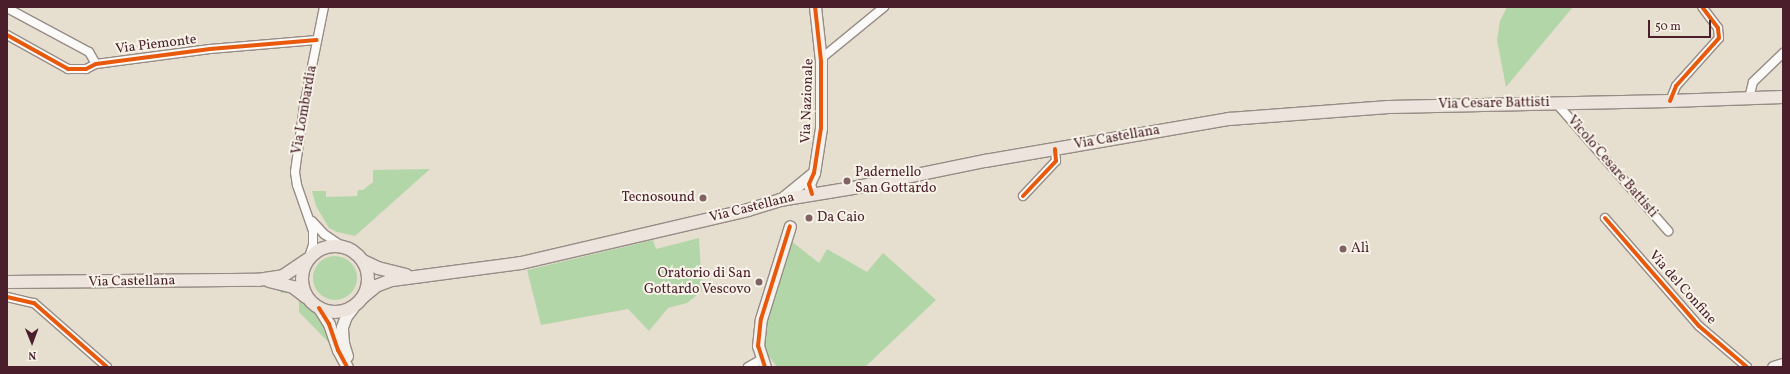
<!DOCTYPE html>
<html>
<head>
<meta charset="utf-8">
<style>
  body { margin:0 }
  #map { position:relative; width:1790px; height:374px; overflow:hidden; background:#e6decf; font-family:Vollkorn,serif }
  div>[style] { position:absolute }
  .green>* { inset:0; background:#b3d6a9 }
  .round { border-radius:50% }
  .roads { filter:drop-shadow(1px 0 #978c86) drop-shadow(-1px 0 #978c86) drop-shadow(0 1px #978c86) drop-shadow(0 -1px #978c86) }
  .street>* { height:8px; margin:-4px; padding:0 4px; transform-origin:4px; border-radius:4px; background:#fbfaf8 }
  .secondary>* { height:11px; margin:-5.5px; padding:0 5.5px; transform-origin:5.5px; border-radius:5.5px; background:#f5f2ed }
  .primary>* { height:12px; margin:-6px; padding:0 6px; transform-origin:6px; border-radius:6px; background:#ede5dd }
  .primary>.ring { margin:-6px; padding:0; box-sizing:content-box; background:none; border:12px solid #ede5dd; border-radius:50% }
  .cycleway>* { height:4px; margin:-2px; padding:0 2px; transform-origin:2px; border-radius:2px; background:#e8590c }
  .dots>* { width:11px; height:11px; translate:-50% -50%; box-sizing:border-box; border:2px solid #f7f3e8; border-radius:50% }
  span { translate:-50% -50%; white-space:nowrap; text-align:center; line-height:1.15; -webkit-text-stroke:4px #f7f3e8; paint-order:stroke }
  .street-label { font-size:14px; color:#4a1f2b }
  .poi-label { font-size:14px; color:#4a1f2b }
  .left { translate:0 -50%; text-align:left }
  .right { translate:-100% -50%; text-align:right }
  .frame { position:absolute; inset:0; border:8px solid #4a1f2b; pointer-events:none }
  .north { position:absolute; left:12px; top:322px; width:40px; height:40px; -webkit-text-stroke:3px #f7f3e8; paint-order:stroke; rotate:179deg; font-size:11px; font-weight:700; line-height:16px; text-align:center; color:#4a1f2b }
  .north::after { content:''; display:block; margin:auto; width:14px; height:18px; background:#4a1f2b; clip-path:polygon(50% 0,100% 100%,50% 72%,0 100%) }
  .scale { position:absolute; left:1648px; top:20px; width:63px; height:18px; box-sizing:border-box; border:2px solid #4a1f2b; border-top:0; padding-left:5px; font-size:12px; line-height:14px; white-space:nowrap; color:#4a1f2b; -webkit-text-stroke:3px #f7f3e8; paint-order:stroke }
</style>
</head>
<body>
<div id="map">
  <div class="green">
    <div style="clip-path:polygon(1507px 7px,1573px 7px,1506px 87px,1497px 40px,1500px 21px)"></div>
    <div style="clip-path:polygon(430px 169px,355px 236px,337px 232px,329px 228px,316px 206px,312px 191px,326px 191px,326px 197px,357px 196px,358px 190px,363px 190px,373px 182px,373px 170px)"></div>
    <div style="clip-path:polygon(699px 238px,702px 291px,687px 303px,668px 308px,649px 331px,628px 309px,541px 325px,527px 270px,653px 240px,656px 249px)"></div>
    <div style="clip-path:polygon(791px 241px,819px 263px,827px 249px,867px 272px,883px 253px,936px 300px,865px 367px,777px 367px,768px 355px,763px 341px,776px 281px)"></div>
    <div class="round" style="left:313px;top:256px;width:44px;height:44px"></div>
    <div style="clip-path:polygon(279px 288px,286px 289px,299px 297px,307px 307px,320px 318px,335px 349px,299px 312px,299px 299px,291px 293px,281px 293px)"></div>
  </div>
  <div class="roads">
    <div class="street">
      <div style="left:7px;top:8px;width:93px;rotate:28.2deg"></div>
      <div style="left:89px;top:52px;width:14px;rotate:60deg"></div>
      <div style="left:7px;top:35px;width:70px;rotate:29.1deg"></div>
      <div style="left:68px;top:69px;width:18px"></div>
      <div style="left:86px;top:69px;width:11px;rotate:-27deg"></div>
      <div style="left:96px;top:64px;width:115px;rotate:-7.5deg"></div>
      <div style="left:210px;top:49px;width:107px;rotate:-4.8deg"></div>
      <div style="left:822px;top:63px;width:6px;rotate:-81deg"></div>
      <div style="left:823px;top:57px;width:79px;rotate:-39.3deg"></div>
      <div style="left:1749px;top:98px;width:16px;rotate:-76deg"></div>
      <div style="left:1753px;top:82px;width:42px;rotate:-44deg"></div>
      <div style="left:1670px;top:101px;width:16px;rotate:-68deg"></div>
      <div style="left:1676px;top:86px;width:64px;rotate:-48.1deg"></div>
      <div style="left:1719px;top:38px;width:10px;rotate:-96deg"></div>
      <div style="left:1718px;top:28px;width:26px;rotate:-127deg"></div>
      <div style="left:1557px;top:104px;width:169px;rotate:48.8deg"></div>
      <div style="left:1023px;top:196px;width:48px;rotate:-46.7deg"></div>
      <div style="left:1056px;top:161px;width:12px;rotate:-95deg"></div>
      <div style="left:1605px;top:218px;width:143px;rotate:49deg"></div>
      <div style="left:1699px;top:326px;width:63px;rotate:40.5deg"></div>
      <div style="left:312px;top:221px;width:18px;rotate:47deg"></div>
      <div style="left:324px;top:234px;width:22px;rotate:34deg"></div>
      <div style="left:309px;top:257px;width:13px;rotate:-72deg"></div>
      <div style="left:313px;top:245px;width:14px;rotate:-90deg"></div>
      <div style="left:313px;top:231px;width:49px;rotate:-109.2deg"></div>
      <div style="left:297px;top:185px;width:13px;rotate:-99deg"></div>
      <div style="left:295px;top:172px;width:67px;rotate:-82.2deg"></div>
      <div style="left:304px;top:106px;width:101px;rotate:-78.6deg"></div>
      <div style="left:7px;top:297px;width:28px;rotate:13deg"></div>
      <div style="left:34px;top:303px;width:97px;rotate:41.2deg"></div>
      <div style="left:748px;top:367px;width:16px;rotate:-30deg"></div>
    </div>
    <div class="secondary">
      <div style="left:812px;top:194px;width:10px;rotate:-107deg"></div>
      <div style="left:809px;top:184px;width:12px;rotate:-66deg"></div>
      <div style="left:814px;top:173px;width:46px;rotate:-81.2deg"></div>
      <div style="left:821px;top:128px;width:67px;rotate:-90deg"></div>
      <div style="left:821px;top:61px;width:54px;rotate:-96.3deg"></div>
      <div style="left:780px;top:200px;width:41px;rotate:-39.1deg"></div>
      <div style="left:319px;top:308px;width:19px;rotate:58deg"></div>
      <div style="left:329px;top:324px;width:28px;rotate:71deg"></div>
      <div style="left:338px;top:350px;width:19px;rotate:62deg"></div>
      <div style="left:347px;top:356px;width:14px;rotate:-107deg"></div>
      <div style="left:343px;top:343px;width:16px;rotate:-94deg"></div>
      <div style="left:342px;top:327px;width:12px;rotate:-70deg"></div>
      <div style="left:346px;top:316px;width:11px;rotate:-52deg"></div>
      <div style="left:765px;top:367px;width:22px;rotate:-108deg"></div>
      <div style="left:758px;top:346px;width:27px;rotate:-84deg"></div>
      <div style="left:761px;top:319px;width:97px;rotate:-72.7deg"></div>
      <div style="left:1773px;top:367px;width:10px;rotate:-17deg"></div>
    </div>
    <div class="primary">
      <div class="ring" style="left:302px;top:246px;width:54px;height:54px"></div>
      <div style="left:363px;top:261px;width:17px;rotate:25deg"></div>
      <div style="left:378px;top:268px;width:29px;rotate:14deg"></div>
      <div style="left:269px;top:281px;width:25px;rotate:14deg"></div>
      <div style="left:293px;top:287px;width:16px;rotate:38deg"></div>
      <div style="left:7px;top:282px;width:251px;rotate:-0.5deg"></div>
      <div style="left:258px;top:280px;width:25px;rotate:-9deg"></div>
      <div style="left:283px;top:276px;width:29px;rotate:-34deg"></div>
      <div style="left:363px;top:297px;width:17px;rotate:-40deg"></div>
      <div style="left:376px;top:286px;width:17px;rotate:-21deg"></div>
      <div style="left:392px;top:280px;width:130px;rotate:-7.5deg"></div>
      <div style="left:521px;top:263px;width:233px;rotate:-13.1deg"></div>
      <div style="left:748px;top:210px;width:34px;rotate:-17deg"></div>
      <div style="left:780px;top:200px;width:74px;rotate:-9.3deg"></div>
      <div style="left:853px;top:188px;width:135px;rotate:-11.6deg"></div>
      <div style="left:985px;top:161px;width:248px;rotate:-9.8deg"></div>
      <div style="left:1229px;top:119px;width:160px;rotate:-4.3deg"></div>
      <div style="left:1389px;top:107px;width:281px;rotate:-1.2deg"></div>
      <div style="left:1670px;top:101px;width:113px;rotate:-2deg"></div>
    </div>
  </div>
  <div class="cycleway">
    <div style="left:7px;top:35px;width:70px;rotate:29.1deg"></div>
    <div style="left:68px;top:69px;width:18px"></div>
    <div style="left:86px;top:69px;width:11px;rotate:-27deg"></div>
    <div style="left:96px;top:64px;width:115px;rotate:-7.5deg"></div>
    <div style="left:210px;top:49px;width:107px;rotate:-4.8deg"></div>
    <div style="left:1670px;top:101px;width:16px;rotate:-68deg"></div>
    <div style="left:1676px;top:86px;width:64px;rotate:-48.1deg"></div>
    <div style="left:1719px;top:38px;width:10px;rotate:-96deg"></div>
    <div style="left:1718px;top:28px;width:26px;rotate:-127deg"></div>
    <div style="left:812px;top:194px;width:10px;rotate:-107deg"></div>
    <div style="left:809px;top:184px;width:12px;rotate:-66deg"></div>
    <div style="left:814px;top:173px;width:46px;rotate:-81.2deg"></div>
    <div style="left:821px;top:128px;width:67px;rotate:-90deg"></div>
    <div style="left:821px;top:61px;width:54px;rotate:-96.3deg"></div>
    <div style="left:1023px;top:196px;width:48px;rotate:-46.7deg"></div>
    <div style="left:1056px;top:161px;width:12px;rotate:-95deg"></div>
    <div style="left:1605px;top:218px;width:143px;rotate:49deg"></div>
    <div style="left:1699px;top:326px;width:63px;rotate:40.5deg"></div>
    <div style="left:7px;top:297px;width:28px;rotate:13deg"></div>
    <div style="left:34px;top:303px;width:97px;rotate:41.2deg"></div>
    <div style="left:319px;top:308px;width:19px;rotate:58deg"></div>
    <div style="left:329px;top:324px;width:28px;rotate:71deg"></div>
    <div style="left:338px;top:350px;width:19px;rotate:62deg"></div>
    <div style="left:765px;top:367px;width:22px;rotate:-108deg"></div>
    <div style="left:758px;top:346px;width:27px;rotate:-84deg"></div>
    <div style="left:761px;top:319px;width:97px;rotate:-72.7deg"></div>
  </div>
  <div class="dots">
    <div style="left:847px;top:181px;background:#816264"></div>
    <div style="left:703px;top:198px;background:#816264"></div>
    <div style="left:809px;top:218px;background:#816264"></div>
    <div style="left:1343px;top:249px;background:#816264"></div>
    <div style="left:759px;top:282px;background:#816264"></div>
  </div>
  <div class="street-label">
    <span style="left:156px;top:45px;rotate:-7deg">Via Piemonte</span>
    <span style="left:808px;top:101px;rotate:-88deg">Via Nazionale</span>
    <span style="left:1494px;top:104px;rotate:-1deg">Via Cesare Battisti</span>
    <span style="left:305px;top:110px;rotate:-80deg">Via Lombardia</span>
    <span style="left:1117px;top:138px;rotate:-10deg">Via Castellana</span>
    <span style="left:1612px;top:167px;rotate:49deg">Vicolo Cesare Battisti</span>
    <span style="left:752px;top:208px;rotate:-14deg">Via Castellana</span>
    <span style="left:132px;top:282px;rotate:-1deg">Via Castellana</span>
    <span style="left:1682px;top:288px;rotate:48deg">Via del Confine</span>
  </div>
  <div class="poi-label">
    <span class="left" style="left:855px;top:181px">Padernello<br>San Gottardo</span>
    <span class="right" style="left:695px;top:198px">Tecnosound</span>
    <span class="left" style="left:817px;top:218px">Da Caio</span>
    <span class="left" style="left:1351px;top:249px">Alì</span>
    <span class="right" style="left:751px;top:282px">Oratorio di San<br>Gottardo Vescovo</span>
  </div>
  <div class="frame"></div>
  <div class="north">N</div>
  <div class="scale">50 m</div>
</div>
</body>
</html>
